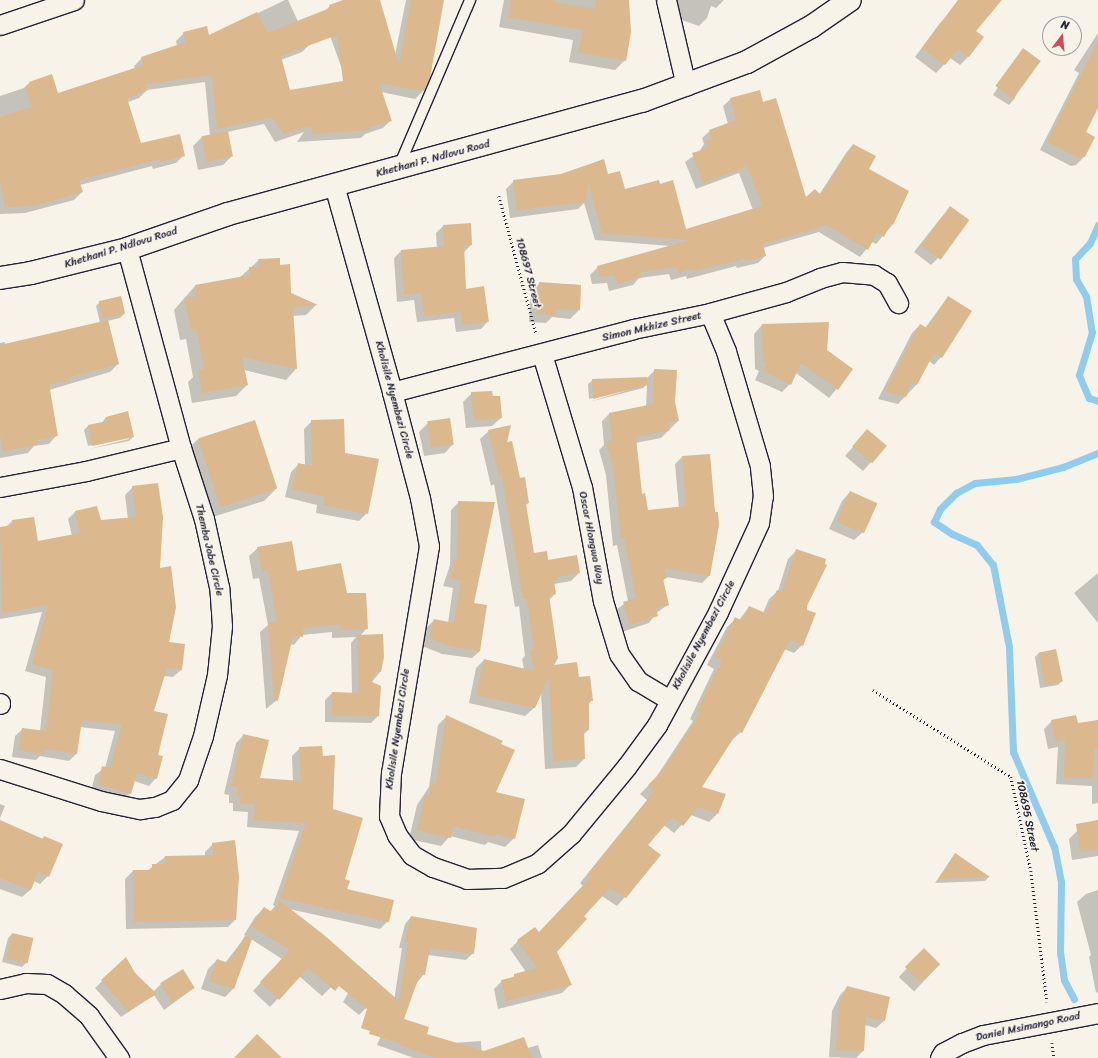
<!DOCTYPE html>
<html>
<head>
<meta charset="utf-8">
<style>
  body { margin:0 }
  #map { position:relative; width:1098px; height:1058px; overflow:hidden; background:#f7f3e8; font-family:Sriracha,sans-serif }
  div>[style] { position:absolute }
  .shadow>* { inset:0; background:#0003; transform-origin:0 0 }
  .stream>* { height:7px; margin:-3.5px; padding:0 3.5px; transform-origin:3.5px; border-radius:3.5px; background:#90ccf0 }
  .building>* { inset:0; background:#dbb88d; transform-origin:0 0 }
  .path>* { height:2.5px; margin-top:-1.25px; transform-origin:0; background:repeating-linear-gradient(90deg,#22223b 0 1px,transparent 0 4px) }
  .roads { filter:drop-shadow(1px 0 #22223b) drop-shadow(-1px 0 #22223b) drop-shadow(0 1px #22223b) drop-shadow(0 -1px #22223b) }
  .lane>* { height:10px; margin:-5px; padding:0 5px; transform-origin:5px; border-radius:5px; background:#f7f3e8 }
  .street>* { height:19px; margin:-9.5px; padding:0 9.5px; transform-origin:9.5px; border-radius:9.5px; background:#f7f3e8 }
  .secondary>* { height:22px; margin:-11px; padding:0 11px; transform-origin:11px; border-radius:11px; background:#f7f3e8 }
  span { translate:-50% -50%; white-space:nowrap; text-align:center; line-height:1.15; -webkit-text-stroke:3.5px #f7f3e8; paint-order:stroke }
  .street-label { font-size:11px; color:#22223b }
  .north { position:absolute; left:1042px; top:16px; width:40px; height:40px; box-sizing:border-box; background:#f7f3e8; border:1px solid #a29fa3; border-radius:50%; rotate:16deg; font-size:11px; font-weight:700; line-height:16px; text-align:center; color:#22223b }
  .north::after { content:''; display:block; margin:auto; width:14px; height:18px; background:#d1495b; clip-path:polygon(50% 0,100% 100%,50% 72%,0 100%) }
</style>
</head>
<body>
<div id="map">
  <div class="shadow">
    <div style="clip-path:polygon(285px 0,288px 0,309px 45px,302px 52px,281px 60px,289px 91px,357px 110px,322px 14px,330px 6px,346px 0,379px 0,395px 55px,406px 0,443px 0,423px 91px,415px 99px,381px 92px,391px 120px,383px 128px,365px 134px,361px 138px,297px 142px,304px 132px,275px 142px,264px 124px,227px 132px,231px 157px,223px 165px,198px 170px,193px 146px,202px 137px,210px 136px,205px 82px,147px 90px,139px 98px,128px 102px,140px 145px,184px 155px,176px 163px,153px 169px,152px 166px,80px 185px,82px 192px,74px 200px,25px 213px,0 214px,0 96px,24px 88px,29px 83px,58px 94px,135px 70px,134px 66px,142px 58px,177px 46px,176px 41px,184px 33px,208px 37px)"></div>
    <div style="clip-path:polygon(504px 0,628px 0,625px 60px,615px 70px,569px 62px,573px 40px,499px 27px)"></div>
    <div style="clip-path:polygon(673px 0,724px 0,716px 8px,711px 6px,707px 18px,699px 26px,676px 18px,679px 10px,670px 7px)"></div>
    <div style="clip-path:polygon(964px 0,1001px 0,975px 31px,983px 37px,968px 57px,960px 65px,950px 58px,936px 73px,915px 57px,940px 23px)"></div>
    <div style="clip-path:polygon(1098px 33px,1098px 106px,1084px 133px,1094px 138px,1084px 157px,1076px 165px,1071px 166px,1040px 150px,1079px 73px,1074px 70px)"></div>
    <div style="clip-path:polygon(1023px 49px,1015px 98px,1009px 105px,993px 95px)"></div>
    <div style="clip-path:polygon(731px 99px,762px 103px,806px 199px,819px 195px,846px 153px,853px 145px,893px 224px,883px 236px,876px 244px,872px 242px,860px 257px,819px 232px,763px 248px,765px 256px,758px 263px,737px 268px,736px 266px,687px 279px,686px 276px,671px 280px,669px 274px,639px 278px,633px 285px,609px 291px,607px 283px,592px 284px,590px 275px,598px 267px,670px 246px,595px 240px,584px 203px,578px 209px,510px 218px,506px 189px,514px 181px,607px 175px,625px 191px,686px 230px,753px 210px,739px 173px,696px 189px,685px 162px,699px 152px,704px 144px,702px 138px,710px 131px,728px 124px,723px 106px)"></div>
    <div style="clip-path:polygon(944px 214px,938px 258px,931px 265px,914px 252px)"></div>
    <div style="clip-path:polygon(443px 226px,471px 245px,464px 252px,465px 290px,488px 321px,481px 329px,456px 332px,454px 318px,417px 322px,414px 300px,397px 302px,394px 258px,401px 251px,437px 248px,436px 233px)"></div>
    <div style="clip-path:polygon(259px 260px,279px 266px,290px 293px,316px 305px,306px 315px,292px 316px,296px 369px,286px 380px,244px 370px,247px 385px,236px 396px,192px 403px,188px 382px,193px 377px,186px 339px,180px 340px,174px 310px,195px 286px,239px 278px)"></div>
    <div style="clip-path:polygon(540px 283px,580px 285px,579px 310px,570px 319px,552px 317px,546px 323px,529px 322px,531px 292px)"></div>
    <div style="clip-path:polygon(948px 297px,941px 357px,934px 365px,929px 361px,916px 385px,898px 404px,878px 399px,912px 333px,920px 325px,925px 328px)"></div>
    <div style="clip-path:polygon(100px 302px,124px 314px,120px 318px,107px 321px,118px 364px,110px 372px,49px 390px,56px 436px,49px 444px,34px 446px,28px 453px,0 458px,0 343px,5px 342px,5px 345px,100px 323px,96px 306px)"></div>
    <div style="clip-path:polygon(762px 325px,826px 351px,852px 370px,829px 398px,796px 373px,790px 384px,782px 392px,755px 380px,759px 371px,755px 369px,754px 334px)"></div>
    <div style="clip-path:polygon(655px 370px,674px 402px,678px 421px,661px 438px,635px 443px,641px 495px,647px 511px,679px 508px,675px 464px,682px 457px,718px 525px,709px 576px,702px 583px,666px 577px,663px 581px,668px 605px,656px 613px,649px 623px,622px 632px,616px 610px,628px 601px,617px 545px,613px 546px,606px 475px,599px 450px,604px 445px,602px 421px,609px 414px,646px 407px,647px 384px,643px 388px,589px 402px,644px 385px,589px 399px,588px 384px,593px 380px,647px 378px)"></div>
    <div style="clip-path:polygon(472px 393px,501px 418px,492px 426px,466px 428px,463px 402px)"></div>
    <div style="clip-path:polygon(106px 417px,133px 437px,129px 441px,89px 449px,129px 439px,129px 437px,88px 446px,84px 430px,88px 426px,102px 423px)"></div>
    <div style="clip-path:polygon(312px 421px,344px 453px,367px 513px,359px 521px,316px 513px,317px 505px,285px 497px,291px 472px,299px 464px,305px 465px,304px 429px)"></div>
    <div style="clip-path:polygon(428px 423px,453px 444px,445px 453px,424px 456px,419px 432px)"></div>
    <div style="clip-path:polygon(489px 431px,506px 443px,528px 503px,525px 506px,533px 554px,579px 573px,571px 581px,554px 584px,555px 594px,549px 600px,553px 666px,578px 678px,592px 700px,588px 705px,588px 730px,583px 735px,584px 759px,576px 767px,545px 769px,541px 692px,534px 708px,525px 716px,469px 703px,476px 668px,484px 660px,524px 669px,522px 659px,525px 656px,519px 606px,515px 607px,494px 484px,491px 486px,480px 439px)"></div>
    <div style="clip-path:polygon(867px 431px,871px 462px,863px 471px,845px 456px)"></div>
    <div style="clip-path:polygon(198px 439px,276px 489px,264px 501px,206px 519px,186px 451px)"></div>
    <div style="clip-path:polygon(133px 487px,159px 569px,168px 642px,181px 670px,173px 677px,163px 676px,153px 711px,156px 778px,149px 786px,134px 781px,130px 793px,123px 801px,91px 792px,95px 775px,105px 768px,115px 731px,80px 727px,76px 754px,69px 761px,40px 756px,36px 760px,12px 757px,15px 736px,23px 729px,40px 731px,46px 677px,25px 671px,42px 612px,0 619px,0 528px,6px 527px,12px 521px,37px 542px,72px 536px,68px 519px,75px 512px,100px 522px,128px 519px,125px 495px)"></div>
    <div style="clip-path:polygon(850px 492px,875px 503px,863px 532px,854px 540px,829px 529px,842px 501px)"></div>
    <div style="clip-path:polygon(459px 502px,480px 651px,472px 658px,442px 654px,422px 646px,427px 627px,434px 620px,448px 623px,453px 588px,443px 586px,450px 565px,451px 510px)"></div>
    <div style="clip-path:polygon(258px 548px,297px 572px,347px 594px,367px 628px,360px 636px,382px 635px,380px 672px,371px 683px,378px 716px,371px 723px,325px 722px,325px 700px,332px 693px,352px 694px,351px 643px,356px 637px,332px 638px,332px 632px,302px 635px,294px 645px,290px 644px,277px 700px,266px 709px,260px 632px,268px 625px,259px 578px,253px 579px,249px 556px)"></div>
    <div style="clip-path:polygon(796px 551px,806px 606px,802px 645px,794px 653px,784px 649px,741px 732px,732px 740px,701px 788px,724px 795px,717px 814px,709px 822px,691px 815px,674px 833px,664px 825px,647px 845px,625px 897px,617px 906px,602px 896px,583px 917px,556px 952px,570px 985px,562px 993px,498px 1009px,494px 989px,502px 981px,526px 972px,510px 949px,518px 941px,539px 933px,583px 886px,580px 883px,647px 800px,640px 794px,655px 779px,693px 721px,690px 719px,714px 669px,707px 665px,727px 627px,736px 619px,739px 620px,749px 607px,763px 613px,769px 599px,778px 591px,788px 559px)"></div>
    <div style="clip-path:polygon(1098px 573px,1098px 623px,1074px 593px)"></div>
    <div style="clip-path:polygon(1039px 653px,1062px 681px,1058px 685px,1040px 688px,1035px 657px)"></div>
    <div style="clip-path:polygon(446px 717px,494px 793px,514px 838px,505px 847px,488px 842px,485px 845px,450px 836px,441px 846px,409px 839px,417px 805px,429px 787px,438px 725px)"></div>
    <div style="clip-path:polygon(1052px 721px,1077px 724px,1098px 721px,1098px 803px,1092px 804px,1092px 786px,1056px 784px,1058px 747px,1048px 749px,1044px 729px)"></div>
    <div style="clip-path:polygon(244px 735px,258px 779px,293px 781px,292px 756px,300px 748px,332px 810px,345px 890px,388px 921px,380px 929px,289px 909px,331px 987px,322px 996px,299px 976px,270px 1007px,253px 991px,282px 959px,251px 939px,233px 989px,225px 997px,201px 989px,208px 969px,217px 960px,225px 963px,246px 936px,244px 935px,255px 917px,264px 908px,270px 912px,275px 906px,273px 905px,299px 831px,247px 827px,248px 812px,233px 811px,233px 803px,229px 803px,229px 795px,224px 794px,236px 743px)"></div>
    <div style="clip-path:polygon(0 804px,5px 806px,0 818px)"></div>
    <div style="clip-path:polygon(1098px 829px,1098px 856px,1072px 860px,1069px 839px,1078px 830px)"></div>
    <div style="clip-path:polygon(44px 837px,48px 876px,40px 884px,34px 881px,30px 890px,22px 897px,0 889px,0 873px)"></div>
    <div style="clip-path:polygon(213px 844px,236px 919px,228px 927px,126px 929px,125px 879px,133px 871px,147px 871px,165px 857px,205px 856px,205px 852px)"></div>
    <div style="clip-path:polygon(955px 855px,989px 877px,985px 881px,935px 883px)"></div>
    <div style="clip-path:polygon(1098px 890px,1098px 992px,1096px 993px,1089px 957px,1091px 955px,1077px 902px,1086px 894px)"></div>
    <div style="clip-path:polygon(411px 917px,473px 953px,466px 960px,428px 955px,424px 974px,392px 1014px,402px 948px,399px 948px,405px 924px)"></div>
    <div style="clip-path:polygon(12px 934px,32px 939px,26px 963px,22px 967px,2px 962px,8px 938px)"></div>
    <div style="left:924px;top:950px;width:21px;height:37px;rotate:43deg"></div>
    <div style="clip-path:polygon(126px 958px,135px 973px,153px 992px,161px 984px,194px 988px,164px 1010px,154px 995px,121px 1017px,95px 988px)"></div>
    <div style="clip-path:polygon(356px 979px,366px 1008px,359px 1015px,343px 1002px)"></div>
    <div style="clip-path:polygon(848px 987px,884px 1021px,876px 1028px,865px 1025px,863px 1051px,856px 1058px,829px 1057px,832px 1011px,840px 995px)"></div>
    <div style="clip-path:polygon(386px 1024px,452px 1043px,481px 1041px,482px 1058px,414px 1058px,377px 1045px)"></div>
    <div style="clip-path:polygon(538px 1045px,542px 1058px,511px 1058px,518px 1051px)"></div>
  </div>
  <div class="stream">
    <div style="left:1098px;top:225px;width:20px;rotate:114deg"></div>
    <div style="left:1090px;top:243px;width:22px;rotate:133deg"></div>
    <div style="left:1075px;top:259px;width:20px;rotate:87deg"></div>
    <div style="left:1076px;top:279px;width:20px;rotate:60deg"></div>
    <div style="left:1086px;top:296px;width:36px;rotate:81deg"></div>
    <div style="left:1092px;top:332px;width:45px;rotate:106.8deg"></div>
    <div style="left:1079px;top:375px;width:25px;rotate:67deg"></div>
    <div style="left:1089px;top:398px;width:9px;rotate:18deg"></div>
    <div style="left:1074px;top:999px;width:21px;rotate:-118deg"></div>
    <div style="left:1064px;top:980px;width:27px;rotate:-98deg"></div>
    <div style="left:1060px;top:953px;width:71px;rotate:-89.2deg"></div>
    <div style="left:1061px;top:882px;width:36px;rotate:-101deg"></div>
    <div style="left:1054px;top:847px;width:103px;rotate:-113.3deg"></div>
    <div style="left:1013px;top:752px;width:105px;rotate:-92.2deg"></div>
    <div style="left:1009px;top:647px;width:84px;rotate:-101deg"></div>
    <div style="left:993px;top:565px;width:26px;rotate:-129deg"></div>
    <div style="left:977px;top:545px;width:27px;rotate:-156deg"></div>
    <div style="left:952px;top:534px;width:22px;rotate:-146deg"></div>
    <div style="left:934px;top:522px;width:14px;rotate:-65deg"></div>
    <div style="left:940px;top:509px;width:23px;rotate:-45deg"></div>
    <div style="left:956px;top:493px;width:21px;rotate:-28deg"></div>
    <div style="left:975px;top:483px;width:41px;rotate:-5.6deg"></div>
    <div style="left:1016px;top:479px;width:49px;rotate:-14.3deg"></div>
    <div style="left:1063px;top:467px;width:38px;rotate:-22deg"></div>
  </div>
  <div class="building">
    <div style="clip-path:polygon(evenodd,343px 0,380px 0,399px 65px,411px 0,444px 0,430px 78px,424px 91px,379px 83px,392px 121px,370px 127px,370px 130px,313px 134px,311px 126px,283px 134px,272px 117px,217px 129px,212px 75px,146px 84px,148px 90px,127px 98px,141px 143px,180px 134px,185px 156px,160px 162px,160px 159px,79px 180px,83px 192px,34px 206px,5px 207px,0 180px,0 117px,32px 107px,25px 87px,30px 85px,29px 82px,52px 74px,58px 93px,144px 65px,141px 57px,186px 42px,183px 32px,207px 26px,209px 35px,257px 12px,267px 33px,330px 8px,329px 5px,343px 0,337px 35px,343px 81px,290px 90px,281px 56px,337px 35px)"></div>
    <div style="clip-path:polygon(511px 0,554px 0,554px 2px,596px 9px,595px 0,629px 0,631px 32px,626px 61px,578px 52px,583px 30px,508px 17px)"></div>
    <div style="clip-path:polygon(958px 0,1002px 0,976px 31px,984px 37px,969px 57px,958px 49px,945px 65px,922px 48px)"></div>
    <div style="clip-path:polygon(1098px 41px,1098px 108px,1086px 132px,1095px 137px,1085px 157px,1081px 156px,1080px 158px,1047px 142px)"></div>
    <div style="left:1023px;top:48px;width:22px;height:47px;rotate:36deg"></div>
    <div style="clip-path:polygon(760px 90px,763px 102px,776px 98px,806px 197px,815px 189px,821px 195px,853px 144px,876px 156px,869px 169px,909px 191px,893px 225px,891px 223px,884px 237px,877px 233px,868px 250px,827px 225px,763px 244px,766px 256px,745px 261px,744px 259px,694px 271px,693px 269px,678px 273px,677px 267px,640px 272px,642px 277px,617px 284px,614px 275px,600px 277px,597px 266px,690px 240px,602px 233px,588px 181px,586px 202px,517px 210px,513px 180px,561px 174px,604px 159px,608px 174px,620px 171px,625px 189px,659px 180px,660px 184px,673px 180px,686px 229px,762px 206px,747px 166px,703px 183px,692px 153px,708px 148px,705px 141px,712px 139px,709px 130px,736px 120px,730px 98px)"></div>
    <div style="left:228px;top:131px;width:26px;height:27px;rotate:79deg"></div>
    <div style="left:950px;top:206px;width:24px;height:49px;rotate:36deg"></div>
    <div style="clip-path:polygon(471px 223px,472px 245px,464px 246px,466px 289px,484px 286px,489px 322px,463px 325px,461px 312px,424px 316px,421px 293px,404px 295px,401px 250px,444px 246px,443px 225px)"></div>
    <div style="clip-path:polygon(280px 258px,280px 265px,290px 264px,291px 293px,318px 305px,293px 307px,297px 369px,242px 357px,248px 385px,202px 393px,198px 370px,204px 369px,196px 328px,191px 329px,184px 298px,197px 296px,195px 285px,250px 275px,249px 267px,259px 267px,258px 259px)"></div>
    <div style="clip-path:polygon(539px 282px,581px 285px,580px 310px,556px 309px,555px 315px,537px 314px)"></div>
    <div style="left:121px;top:296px;width:18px;height:23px;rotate:77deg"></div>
    <div style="clip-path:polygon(948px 296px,972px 311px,942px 358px,934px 353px,917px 385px,911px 382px,906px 397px,885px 391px,920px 324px,927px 328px)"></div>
    <div style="clip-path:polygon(108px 320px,119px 364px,70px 377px,70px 381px,49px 384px,58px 436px,36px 440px,37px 445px,3px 451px,0 434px,0 345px)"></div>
    <div style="clip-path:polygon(829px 322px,827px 350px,853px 369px,838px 390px,801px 363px,791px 385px,763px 371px,767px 363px,763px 361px,762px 324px)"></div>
    <div style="clip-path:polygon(654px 369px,677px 370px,675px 402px,679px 421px,668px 423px,670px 430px,636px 437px,642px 494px,645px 493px,648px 510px,686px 506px,682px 456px,710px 454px,715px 512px,718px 512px,719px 525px,710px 576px,664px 568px,667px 578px,663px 579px,669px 605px,656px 608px,658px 616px,630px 625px,623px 602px,636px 598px,624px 538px,621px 539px,613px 467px,606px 442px,612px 440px,609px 413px,653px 404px)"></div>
    <div style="clip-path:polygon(647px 377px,648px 385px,593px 399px,592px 379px)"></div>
    <div style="clip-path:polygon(492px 391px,493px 396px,500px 396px,502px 418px,474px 420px,471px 392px)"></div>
    <div style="clip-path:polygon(128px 411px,134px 437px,92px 446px,88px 425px,107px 421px,106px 417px)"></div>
    <div style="left:450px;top:418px;width:27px;height:23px;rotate:82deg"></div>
    <div style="clip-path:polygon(344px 419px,345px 453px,379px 459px,368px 514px,323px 505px,325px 497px,292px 489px,298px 463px,312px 466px,311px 420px)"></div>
    <div style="left:255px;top:420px;width:72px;height:60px;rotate:72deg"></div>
    <div style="clip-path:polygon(511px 425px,507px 442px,512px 441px,520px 478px,525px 477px,529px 503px,526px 504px,534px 553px,547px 551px,548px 560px,577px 555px,580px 573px,557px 577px,557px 580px,554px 581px,556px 594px,549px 595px,558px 658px,554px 665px,577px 662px,579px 677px,590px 676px,593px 701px,589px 701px,589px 730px,584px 731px,585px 759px,553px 761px,549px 677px,535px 708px,476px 695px,484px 659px,534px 671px,530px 650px,534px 649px,527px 599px,523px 599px,501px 471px,500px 479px,488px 430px)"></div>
    <div style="left:867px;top:429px;width:26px;height:23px;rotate:40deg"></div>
    <div style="clip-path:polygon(158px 483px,163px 517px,160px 568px,171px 566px,176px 607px,169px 642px,185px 644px,182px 670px,167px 668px,154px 711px,168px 714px,158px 755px,163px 756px,157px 779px,137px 773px,131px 794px,98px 784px,102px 766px,110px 768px,122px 724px,82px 720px,77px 754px,45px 749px,44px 754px,19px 750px,22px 728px,46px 731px,53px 670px,32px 664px,48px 605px,2px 613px,0 527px,13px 525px,12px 520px,34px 517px,38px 541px,80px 533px,75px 511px,97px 506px,101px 520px,136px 517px,132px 486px)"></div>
    <div style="left:850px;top:491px;width:30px;height:33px;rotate:24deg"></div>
    <div style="clip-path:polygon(458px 501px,495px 502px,474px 603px,487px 605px,480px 651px,450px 646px,429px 638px,434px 619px,454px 623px,461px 580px,450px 578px,454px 559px,457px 560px)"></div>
    <div style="clip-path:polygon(292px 541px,297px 571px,341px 563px,347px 593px,366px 593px,368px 629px,341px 630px,340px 624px,303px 628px,303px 637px,293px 636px,278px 701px,274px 700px,268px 623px,277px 622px,268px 570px,262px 571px,257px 547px)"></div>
    <div style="clip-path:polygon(796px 549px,826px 559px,825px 564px,827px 565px,807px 606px,807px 610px,816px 613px,803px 646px,790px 640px,742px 733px,738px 731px,702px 787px,726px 794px,718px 814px,698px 807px,683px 826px,672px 817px,648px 845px,661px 855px,626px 898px,610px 888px,584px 916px,587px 919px,557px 952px,572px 985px,506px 1001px,501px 980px,514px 977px,514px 974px,537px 968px,517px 940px,535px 927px,539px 932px,591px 877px,587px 875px,654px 792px,648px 785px,663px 770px,700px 713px,697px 711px,722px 660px,715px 657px,735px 617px,742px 621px,749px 606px,766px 613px,777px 590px,782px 592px)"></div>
    <div style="clip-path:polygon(383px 634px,384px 657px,381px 672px,376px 671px,372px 682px,381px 686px,379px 716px,332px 715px,332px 692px,359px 693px,357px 635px)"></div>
    <div style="left:1056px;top:649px;width:33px;height:18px;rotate:78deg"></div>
    <div style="clip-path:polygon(446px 715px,503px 741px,501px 744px,515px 750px,496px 792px,525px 799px,515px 839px,496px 834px,495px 837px,453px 826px,451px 838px,417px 830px,425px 795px,429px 796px,431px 783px,436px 784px)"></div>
    <div style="clip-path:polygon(1076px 715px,1078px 723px,1098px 720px,1098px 749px,1094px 749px,1093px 778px,1064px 777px,1065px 740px,1056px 742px,1051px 720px)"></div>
    <div style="clip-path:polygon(243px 734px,269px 740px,260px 778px,301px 781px,299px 747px,322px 746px,323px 756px,335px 755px,333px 809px,363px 818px,345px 879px,350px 881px,347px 889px,394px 900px,389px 922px,280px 898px,306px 823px,254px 820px,255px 804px,240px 803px,241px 795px,237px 795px,237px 787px,231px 786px)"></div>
    <div style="clip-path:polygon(0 820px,43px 839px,44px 836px,63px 844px,49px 877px,38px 872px,31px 890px,0 878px)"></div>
    <div style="clip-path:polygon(1098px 820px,1098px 849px,1080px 852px,1076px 824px)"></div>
    <div style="clip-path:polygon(235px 840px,239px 877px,236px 920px,134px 922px,133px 870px,152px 870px,152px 864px,165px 864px,165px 856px,213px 855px,212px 843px)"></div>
    <div style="clip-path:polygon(955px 853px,990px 877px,938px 879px)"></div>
    <div style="clip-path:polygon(279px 900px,324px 935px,399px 1001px,408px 942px,404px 941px,411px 916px,477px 928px,474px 954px,430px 948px,425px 975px,420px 974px,404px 1019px,429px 1027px,427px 1034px,484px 1051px,524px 1037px,532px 1058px,435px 1058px,400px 1045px,401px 1043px,369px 1034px,370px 1031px,361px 1028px,367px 1009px,339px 986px,335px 991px,308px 968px,279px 1000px,260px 982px,290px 950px,251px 926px,264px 907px,274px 913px)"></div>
    <div style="left:12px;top:933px;width:22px;height:26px;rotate:13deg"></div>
    <div style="clip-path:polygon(245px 936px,252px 939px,234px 989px,209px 981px,217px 959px,228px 963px)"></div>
    <div style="left:924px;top:948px;width:23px;height:27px;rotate:45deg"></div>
    <div style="clip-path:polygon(126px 957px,135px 973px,157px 994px,128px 1011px,101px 980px)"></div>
    <div style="left:183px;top:969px;width:22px;height:27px;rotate:58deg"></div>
    <div style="clip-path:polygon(847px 986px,890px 997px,885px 1021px,866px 1017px,864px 1051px,836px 1050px,839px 1003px)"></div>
    <div style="clip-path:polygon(257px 1034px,282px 1058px,234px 1058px)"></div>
  </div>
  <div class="path">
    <div style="left:499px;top:196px;width:142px;rotate:74.9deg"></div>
    <div style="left:873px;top:690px;width:163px;rotate:32.2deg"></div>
    <div style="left:1011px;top:777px;width:96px;rotate:78deg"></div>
    <div style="left:1031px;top:871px;width:132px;rotate:83deg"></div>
    <div style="left:1052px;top:1043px;width:15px;rotate:82deg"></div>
  </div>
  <div class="roads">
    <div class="lane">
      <div style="left:399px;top:166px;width:181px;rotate:-66.8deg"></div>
    </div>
    <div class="street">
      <div style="left:666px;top:0;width:88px;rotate:76.9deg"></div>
      <div style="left:0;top:25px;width:78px;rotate:-18.7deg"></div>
      <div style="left:334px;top:185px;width:215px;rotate:74.3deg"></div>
      <div style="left:392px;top:392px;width:110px;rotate:75.2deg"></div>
      <div style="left:420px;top:498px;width:49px;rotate:79.4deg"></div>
      <div style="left:429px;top:546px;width:229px;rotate:99.5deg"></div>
      <div style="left:391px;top:772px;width:44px;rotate:92.6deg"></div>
      <div style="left:389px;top:816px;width:21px;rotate:67deg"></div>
      <div style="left:397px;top:835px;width:25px;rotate:53deg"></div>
      <div style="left:412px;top:855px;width:24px;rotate:30deg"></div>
      <div style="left:433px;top:867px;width:36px;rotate:19deg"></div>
      <div style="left:467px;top:879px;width:36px;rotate:-2deg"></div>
      <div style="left:503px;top:878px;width:38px;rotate:-23deg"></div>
      <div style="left:538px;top:863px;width:44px;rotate:-41.3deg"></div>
      <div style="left:571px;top:834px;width:88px;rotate:-50.5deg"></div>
      <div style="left:627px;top:766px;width:51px;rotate:-53.8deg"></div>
      <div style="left:657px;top:725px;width:128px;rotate:-61.6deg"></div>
      <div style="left:718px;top:612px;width:98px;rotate:-65.3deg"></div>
      <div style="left:759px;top:523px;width:27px;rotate:-82deg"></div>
      <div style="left:763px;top:496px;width:30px;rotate:-96deg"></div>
      <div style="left:760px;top:466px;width:120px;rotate:-106.5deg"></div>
      <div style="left:726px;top:351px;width:41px;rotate:-112.8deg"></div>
      <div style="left:542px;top:354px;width:139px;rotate:73.3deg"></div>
      <div style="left:582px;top:487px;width:116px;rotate:79.6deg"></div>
      <div style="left:603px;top:601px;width:55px;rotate:73.2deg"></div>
      <div style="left:619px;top:654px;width:33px;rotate:55deg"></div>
      <div style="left:638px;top:681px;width:37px;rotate:31deg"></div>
      <div style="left:392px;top:392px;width:249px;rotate:-14.6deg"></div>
      <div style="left:633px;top:329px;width:79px;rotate:-11.7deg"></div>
      <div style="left:710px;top:313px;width:79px;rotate:-15.4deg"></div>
      <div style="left:786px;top:292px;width:37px;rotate:-22deg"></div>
      <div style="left:820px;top:278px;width:23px;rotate:-15deg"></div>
      <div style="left:842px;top:272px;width:32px;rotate:5deg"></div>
      <div style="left:874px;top:275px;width:15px;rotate:32deg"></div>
      <div style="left:887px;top:283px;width:23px;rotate:61deg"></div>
      <div style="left:0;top:487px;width:87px;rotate:-10.5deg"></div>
      <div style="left:86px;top:471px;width:98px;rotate:-13.6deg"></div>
      <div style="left:0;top:704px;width:1px;rotate:-90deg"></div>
      <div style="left:0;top:769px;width:106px;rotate:17.6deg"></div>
      <div style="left:101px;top:801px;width:40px;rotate:12deg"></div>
      <div style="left:140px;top:809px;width:15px;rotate:-8deg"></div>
      <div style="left:155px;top:807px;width:18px;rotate:-22deg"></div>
      <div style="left:172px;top:800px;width:26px;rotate:-51deg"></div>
      <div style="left:188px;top:780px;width:46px;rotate:-71.2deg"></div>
      <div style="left:203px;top:736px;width:63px;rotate:-77.1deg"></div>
      <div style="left:217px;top:675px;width:49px;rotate:-84.2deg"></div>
      <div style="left:222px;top:626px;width:39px;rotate:-94deg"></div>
      <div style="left:219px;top:587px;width:70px;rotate:-102.4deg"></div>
      <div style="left:204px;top:519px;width:75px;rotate:-107.9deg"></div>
      <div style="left:181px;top:448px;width:206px;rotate:-105.2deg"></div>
      <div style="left:0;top:989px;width:27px;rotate:-13deg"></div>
      <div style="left:26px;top:983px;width:21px;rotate:3deg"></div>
      <div style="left:47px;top:984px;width:20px;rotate:30deg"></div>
      <div style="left:64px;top:994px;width:33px;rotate:41deg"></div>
      <div style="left:89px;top:1016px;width:52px;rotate:54.5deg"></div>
      <div style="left:940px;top:1058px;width:6px;rotate:-59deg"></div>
      <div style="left:943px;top:1053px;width:21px;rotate:-28deg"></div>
      <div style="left:962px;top:1043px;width:22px;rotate:-21deg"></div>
      <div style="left:983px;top:1035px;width:117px;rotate:-10.8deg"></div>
    </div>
    <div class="secondary">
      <div style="left:0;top:278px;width:31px;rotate:-9deg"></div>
      <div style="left:31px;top:273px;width:99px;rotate:-14deg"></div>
      <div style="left:127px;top:249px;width:107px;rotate:-19.1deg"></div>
      <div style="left:228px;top:214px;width:429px;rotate:-15.3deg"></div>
      <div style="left:642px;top:101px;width:112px;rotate:-20.4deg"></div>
      <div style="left:747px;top:62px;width:73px;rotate:-28.7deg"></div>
      <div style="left:811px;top:27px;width:47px;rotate:-34.7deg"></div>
    </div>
  </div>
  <div class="street-label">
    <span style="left:433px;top:159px;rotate:-15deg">Khethani P. Ndlovu Road</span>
    <span style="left:121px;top:248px;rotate:-17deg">Khethani P. Ndlovu Road</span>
    <span style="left:528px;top:273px;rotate:75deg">108697 Street</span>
    <span style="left:652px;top:327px;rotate:-13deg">Simon Mkhize Street</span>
    <span style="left:394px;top:400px;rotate:75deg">Kholisile Nyembezi Circle</span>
    <span style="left:591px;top:538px;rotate:79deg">Oscar Hlongwa Way</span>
    <span style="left:209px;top:550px;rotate:77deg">Themba Jobe Circle</span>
    <span style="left:704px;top:635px;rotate:-62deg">Kholisile Nyembezi Circle</span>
    <span style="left:398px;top:729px;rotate:-82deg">Kholisile Nyembezi Circle</span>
    <span style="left:1027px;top:816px;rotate:78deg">108695 Street</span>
    <span style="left:1028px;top:1027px;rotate:-12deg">Daniel Msimango Road</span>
  </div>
  <div class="north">N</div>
</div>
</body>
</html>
